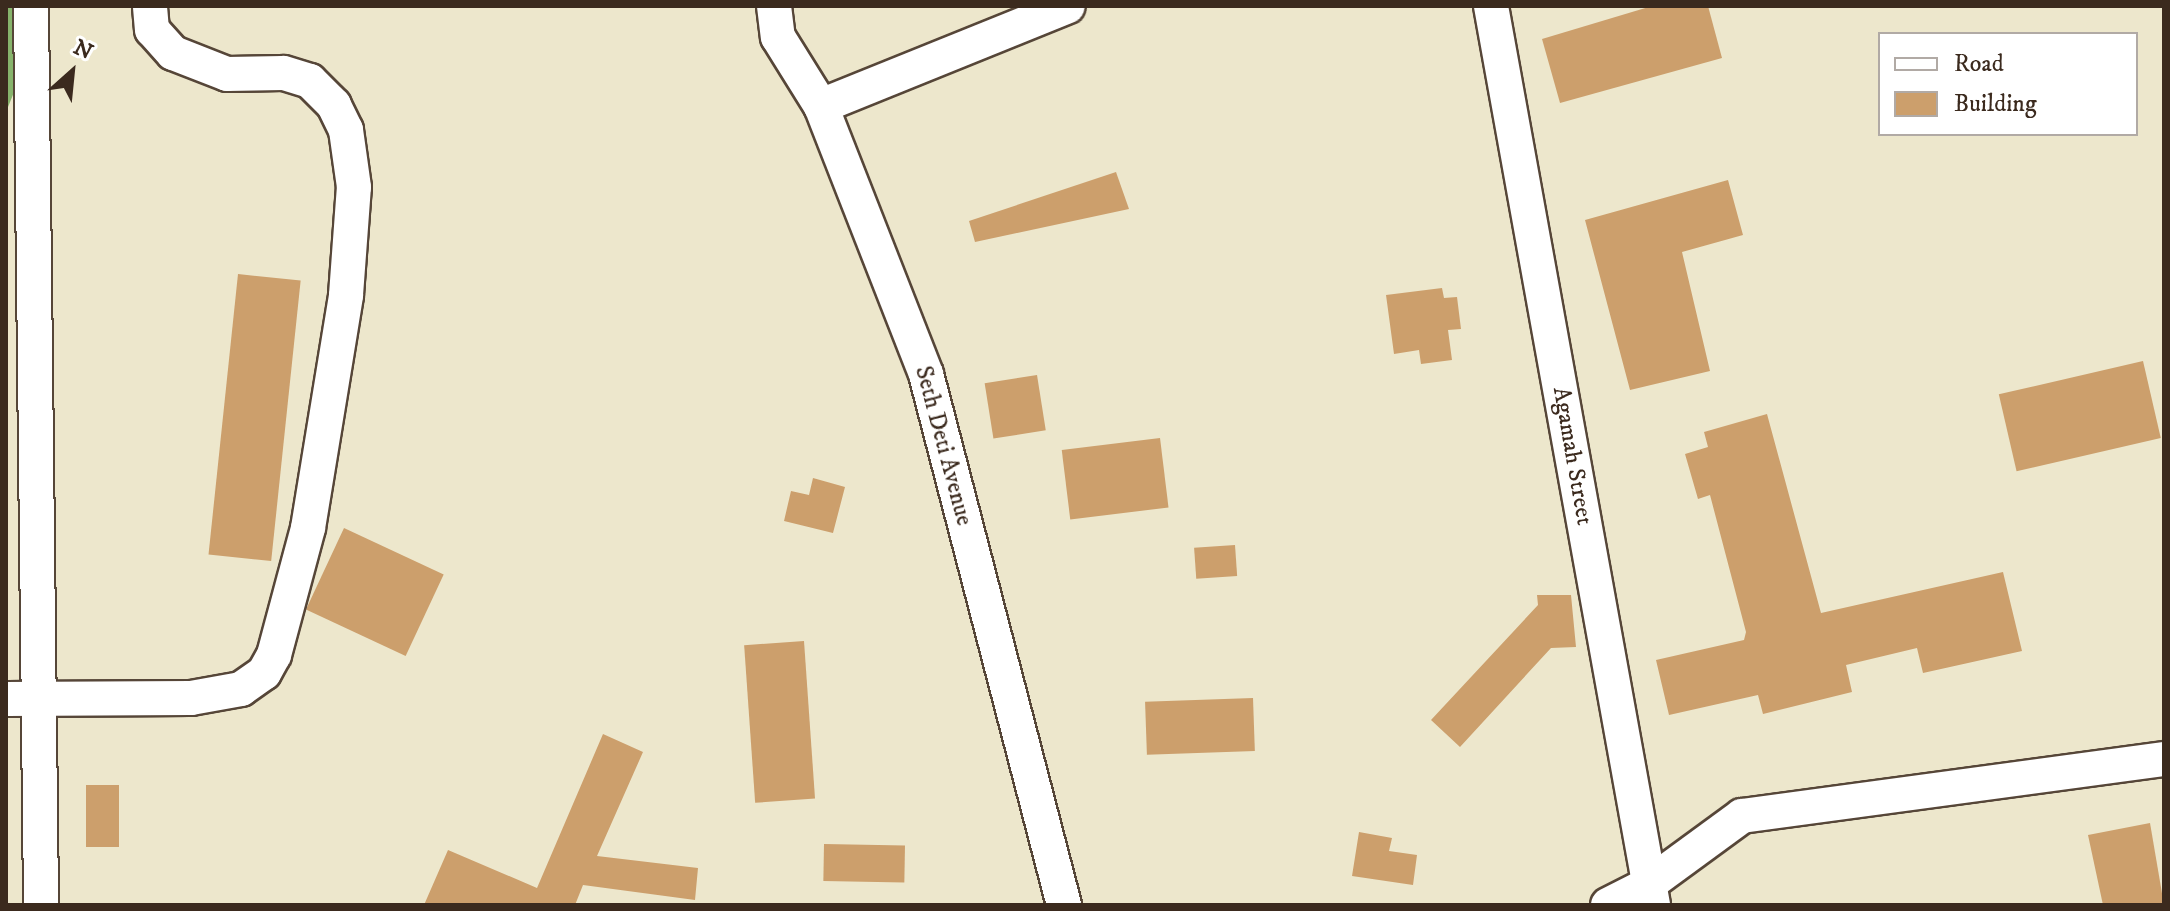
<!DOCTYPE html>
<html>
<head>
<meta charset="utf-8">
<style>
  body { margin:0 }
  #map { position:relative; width:2170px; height:911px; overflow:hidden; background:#ede7cc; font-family:"IM FELL DW Pica",serif }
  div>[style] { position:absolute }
  .forest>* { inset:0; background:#87b46c }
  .building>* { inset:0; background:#cc9f6c; transform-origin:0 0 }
  .roads { filter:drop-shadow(2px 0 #564638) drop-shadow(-2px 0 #564638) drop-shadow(0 2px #564638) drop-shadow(0 -2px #564638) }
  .street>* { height:34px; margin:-17px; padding:0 17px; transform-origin:17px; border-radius:17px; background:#fff }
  span { translate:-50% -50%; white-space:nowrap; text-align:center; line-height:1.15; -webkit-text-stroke:6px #fff; paint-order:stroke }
  .street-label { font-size:24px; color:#3b2a1e }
  .frame { position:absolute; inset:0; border:8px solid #3b2a1e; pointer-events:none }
  .legend { position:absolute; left:1878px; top:32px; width:260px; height:104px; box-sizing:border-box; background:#fff; border:2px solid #b1aaa5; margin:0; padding:10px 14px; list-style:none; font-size:24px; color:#3b2a1e }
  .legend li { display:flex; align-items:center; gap:16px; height:40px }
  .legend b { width:40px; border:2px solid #b1aaa5 }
  .north { position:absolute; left:32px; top:32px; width:80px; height:80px; -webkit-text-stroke:6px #fff; paint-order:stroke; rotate:27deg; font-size:22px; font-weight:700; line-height:32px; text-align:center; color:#3b2a1e }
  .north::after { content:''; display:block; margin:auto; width:28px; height:36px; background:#3b2a1e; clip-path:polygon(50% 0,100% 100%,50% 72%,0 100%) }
</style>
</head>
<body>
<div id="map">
  <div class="forest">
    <div style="clip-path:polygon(6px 6px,49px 6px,6px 112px)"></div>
  </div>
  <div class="building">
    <div style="clip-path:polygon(1652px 6px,1708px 6px,1722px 58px,1560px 103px,1542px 39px)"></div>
    <div style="clip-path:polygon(1116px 172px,1129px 209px,975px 242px,969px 221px)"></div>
    <div style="clip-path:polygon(1728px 180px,1743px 235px,1682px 252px,1710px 371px,1630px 390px,1585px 220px)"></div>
    <div style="left:238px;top:274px;width:63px;height:282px;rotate:6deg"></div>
    <div style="clip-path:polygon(1442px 288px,1444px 298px,1457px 297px,1461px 329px,1448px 330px,1452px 360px,1421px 364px,1419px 350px,1394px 354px,1386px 295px)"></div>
    <div style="left:2143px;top:361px;width:79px;height:148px;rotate:77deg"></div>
    <div style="left:1037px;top:375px;width:56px;height:53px;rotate:81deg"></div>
    <div style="clip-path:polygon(1767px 414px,1821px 613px,2003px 572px,2022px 651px,1923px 673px,1917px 648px,1846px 665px,1852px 692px,1763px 714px,1758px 695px,1669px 715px,1656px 660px,1744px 640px,1746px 632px,1710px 495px,1698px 499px,1685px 454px,1708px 447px,1704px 432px)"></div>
    <div style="left:1160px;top:438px;width:70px;height:99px;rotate:83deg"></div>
    <div style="clip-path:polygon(813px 478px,845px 487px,833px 533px,784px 521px,791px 491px,809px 495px)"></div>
    <div style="left:344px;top:528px;width:110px;height:90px;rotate:25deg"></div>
    <div style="left:1235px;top:545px;width:31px;height:41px;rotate:86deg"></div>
    <div style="clip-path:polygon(1537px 595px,1571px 595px,1576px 647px,1551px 648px,1460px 747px,1431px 720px,1538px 605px)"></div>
    <div style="left:804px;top:641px;width:158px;height:60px;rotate:86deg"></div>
    <div style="left:1253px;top:698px;width:53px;height:108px;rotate:88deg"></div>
    <div style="clip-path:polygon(603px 734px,643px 752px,597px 856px,698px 868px,695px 900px,583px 885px,575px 905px,424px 905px,448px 850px,537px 888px)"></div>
    <div style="left:86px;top:785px;width:33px;height:62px"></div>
    <div style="clip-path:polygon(2150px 823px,2164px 905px,2103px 905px,2088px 835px)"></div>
    <div style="clip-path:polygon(1359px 832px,1392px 838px,1389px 851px,1417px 855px,1413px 885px,1352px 876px)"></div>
    <div style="left:824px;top:844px;width:81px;height:37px;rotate:1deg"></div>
  </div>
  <div class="roads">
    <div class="street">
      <div style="left:31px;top:6px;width:899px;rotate:89.36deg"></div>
      <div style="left:774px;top:6px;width:31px;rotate:83deg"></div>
      <div style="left:778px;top:37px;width:81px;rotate:58.1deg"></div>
      <div style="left:821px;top:106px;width:288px;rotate:68.6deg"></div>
      <div style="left:926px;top:374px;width:549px;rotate:75.43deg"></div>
      <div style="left:1491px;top:6px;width:913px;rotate:79.78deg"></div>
      <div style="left:821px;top:106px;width:266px;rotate:-22deg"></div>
      <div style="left:6px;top:699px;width:185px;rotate:-0.3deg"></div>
      <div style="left:191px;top:698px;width:51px;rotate:-10.2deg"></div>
      <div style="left:241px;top:689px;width:28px;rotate:-35deg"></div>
      <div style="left:264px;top:673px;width:21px;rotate:-61deg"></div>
      <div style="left:274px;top:655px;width:131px;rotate:-75deg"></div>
      <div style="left:308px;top:528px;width:236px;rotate:-80.7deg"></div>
      <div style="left:346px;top:295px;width:108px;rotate:-85.8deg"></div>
      <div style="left:354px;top:187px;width:58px;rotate:-98deg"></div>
      <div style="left:346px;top:130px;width:28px;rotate:-116deg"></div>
      <div style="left:334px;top:105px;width:34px;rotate:-135deg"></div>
      <div style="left:310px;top:81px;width:28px;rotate:-163deg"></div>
      <div style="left:283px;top:73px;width:56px;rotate:179deg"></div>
      <div style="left:227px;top:74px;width:58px;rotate:-158.7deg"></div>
      <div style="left:173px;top:53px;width:31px;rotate:-132deg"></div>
      <div style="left:152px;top:30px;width:24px;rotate:-95deg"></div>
      <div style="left:1608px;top:905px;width:46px;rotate:-27.1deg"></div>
      <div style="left:1649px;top:884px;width:115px;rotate:-36.2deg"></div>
      <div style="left:1742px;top:816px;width:426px;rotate:-7.7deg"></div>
    </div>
  </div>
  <div class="street-label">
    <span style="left:943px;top:446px;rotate:75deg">Seth Deti Avenue</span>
    <span style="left:1572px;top:456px;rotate:80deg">Agamah Street</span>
  </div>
  <div class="frame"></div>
  <ul class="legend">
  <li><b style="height:10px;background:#fff"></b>Road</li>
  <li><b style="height:22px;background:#cc9f6c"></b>Building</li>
  </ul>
  <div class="north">N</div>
</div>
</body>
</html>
